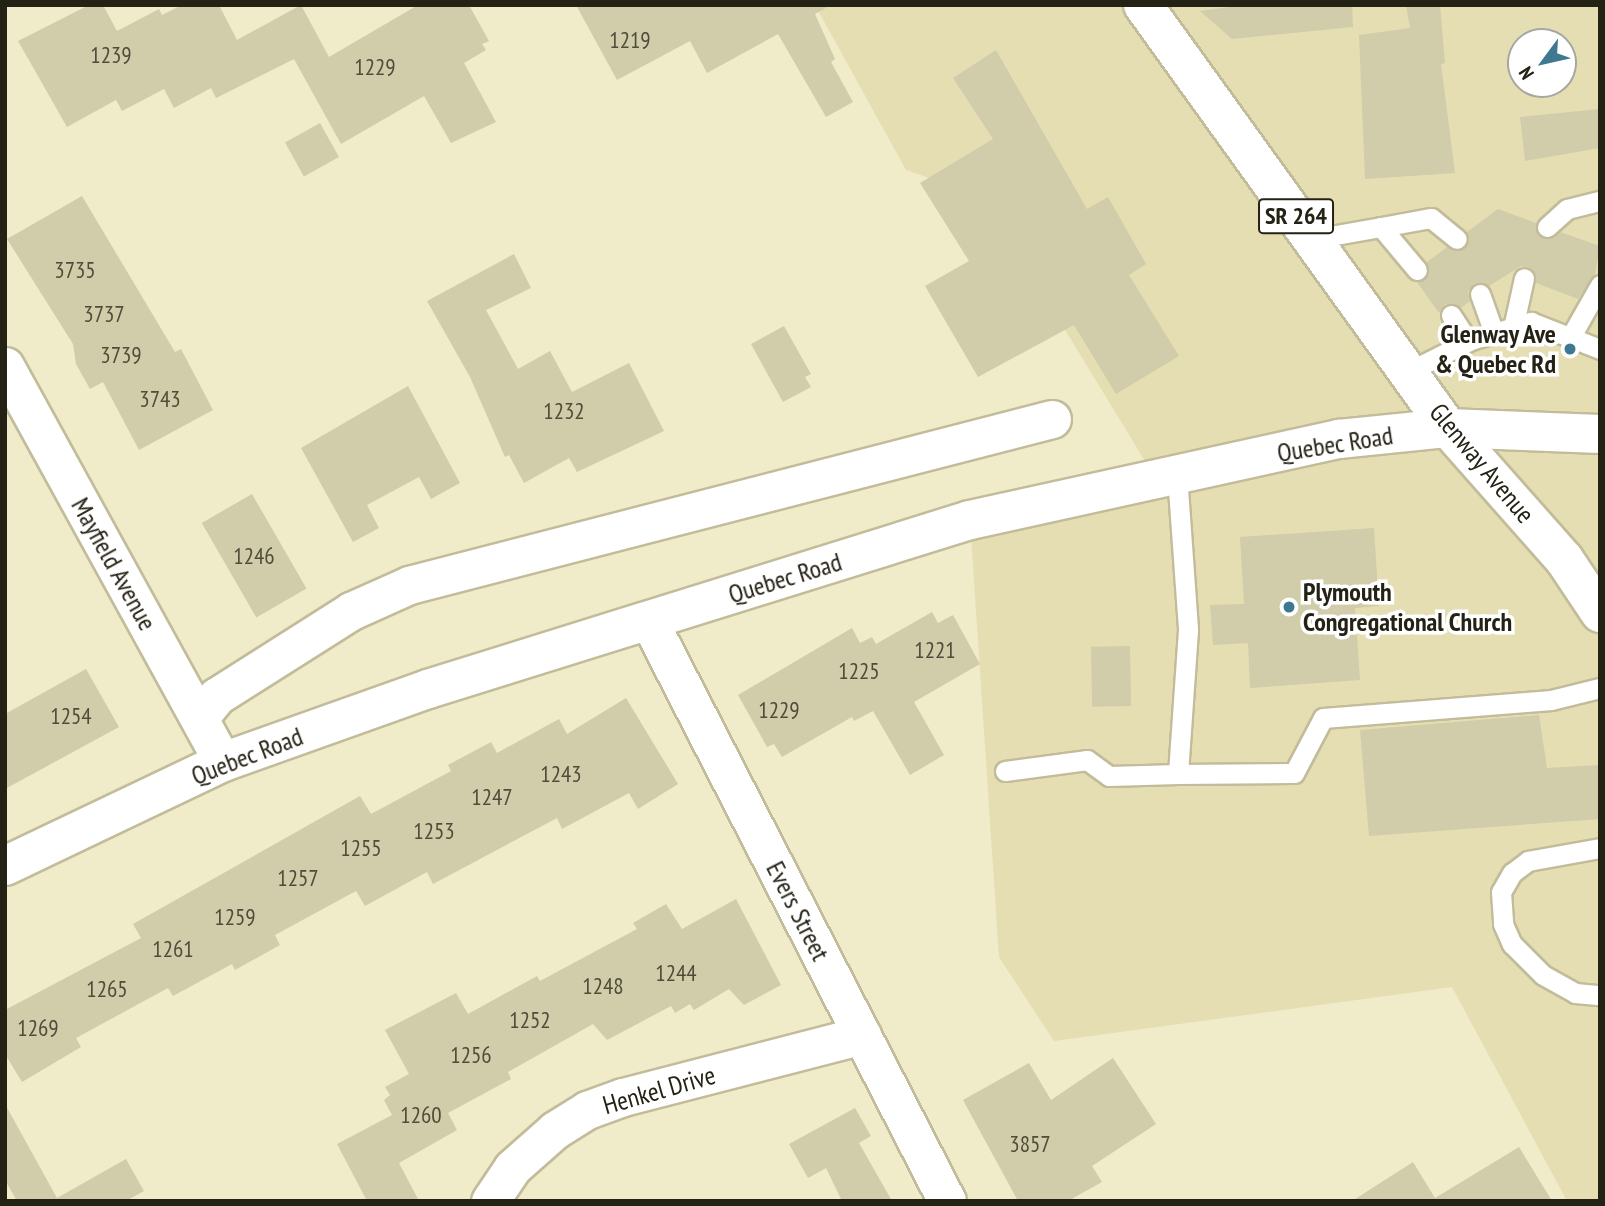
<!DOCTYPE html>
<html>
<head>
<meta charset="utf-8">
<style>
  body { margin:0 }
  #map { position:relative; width:1605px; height:1206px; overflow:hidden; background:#f0ebc8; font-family:"PT Sans Narrow",sans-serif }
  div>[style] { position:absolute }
  .built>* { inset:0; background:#e5deb3 }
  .building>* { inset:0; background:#d1cca9; transform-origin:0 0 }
  .roads { filter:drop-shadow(2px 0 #c2bc9a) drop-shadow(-2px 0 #c2bc9a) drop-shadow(0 2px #c2bc9a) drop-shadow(0 -2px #c2bc9a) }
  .lane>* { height:19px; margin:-9.5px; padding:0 9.5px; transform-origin:9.5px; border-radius:9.5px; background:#fff }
  .street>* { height:37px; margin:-18.5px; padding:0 18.5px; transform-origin:18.5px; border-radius:18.5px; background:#fff }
  .secondary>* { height:38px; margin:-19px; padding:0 19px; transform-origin:19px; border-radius:19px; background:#fff }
  .primary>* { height:38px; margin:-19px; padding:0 19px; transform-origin:19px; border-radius:19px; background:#fff }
  .dots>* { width:19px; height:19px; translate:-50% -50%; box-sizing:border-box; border:4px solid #fff; border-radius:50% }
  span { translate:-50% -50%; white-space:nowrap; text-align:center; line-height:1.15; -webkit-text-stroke:7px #fff; paint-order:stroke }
  .number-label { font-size:23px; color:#4f4c3a }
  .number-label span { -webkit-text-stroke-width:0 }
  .shield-label span { padding:2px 5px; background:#fff; border:2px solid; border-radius:5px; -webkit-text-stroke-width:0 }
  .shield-label { font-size:24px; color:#242215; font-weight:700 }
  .poi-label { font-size:26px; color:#242215; font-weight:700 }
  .right { translate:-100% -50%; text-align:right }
  .left { translate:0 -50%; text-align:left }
  .street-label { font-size:26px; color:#242215 }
  .frame { position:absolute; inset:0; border:7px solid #242215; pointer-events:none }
  .north { position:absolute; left:1507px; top:28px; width:70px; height:70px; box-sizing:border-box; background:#fff; border:2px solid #a7a7a1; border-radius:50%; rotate:237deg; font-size:19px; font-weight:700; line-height:28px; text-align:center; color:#242215 }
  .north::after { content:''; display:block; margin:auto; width:24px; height:32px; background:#3e7991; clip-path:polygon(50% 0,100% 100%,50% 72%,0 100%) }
</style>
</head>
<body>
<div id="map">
  <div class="built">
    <div style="clip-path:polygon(evenodd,815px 5px,1600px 5px,1600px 1201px,1567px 1201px,1452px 987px,1054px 1041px,999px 957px,970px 520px,1156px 479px,984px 197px,906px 170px,815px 5px,1521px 42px,1563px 42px,1563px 84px,1521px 84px,1521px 42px)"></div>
  </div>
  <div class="building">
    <div style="clip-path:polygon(89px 5px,103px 5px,117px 31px,159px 9px,162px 15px,182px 5px,219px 5px,237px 40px,301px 5px,329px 57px,418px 5px,469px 5px,489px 41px,482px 44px,486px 50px,464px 63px,496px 122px,451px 143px,424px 96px,341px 144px,294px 59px,216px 98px,211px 88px,174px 108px,164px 89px,122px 111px,116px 100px,67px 127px,18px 41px)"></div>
    <div style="clip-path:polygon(576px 5px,831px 5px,815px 14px,835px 59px,831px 62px,853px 102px,826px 117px,778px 34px,707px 73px,690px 41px,617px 80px)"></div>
    <div style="clip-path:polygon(1244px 5px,1352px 5px,1353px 27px,1232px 39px,1200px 11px)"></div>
    <div style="clip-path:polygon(1406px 5px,1440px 5px,1445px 63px,1441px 64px,1455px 173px,1365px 179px,1359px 35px,1410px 28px)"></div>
    <div style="clip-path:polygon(996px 50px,1087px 209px,1108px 197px,1146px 264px,1129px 275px,1179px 356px,1116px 394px,1074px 325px,978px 377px,925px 286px,969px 261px,920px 183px,993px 139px,953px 78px)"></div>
    <div style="clip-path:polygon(1600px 109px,1600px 148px,1525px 161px,1520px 117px)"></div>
    <div style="left:320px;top:123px;width:39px;height:40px;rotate:61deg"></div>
    <div style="clip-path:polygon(82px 196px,175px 352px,181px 349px,213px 410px,139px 450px,103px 382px,90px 389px,76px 364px,73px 344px,7px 239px)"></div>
    <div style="clip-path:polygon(1498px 209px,1536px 223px,1543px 238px,1560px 232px,1600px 246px,1595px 274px,1578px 299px,1536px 283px,1533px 269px,1521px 266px,1489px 286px,1475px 283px,1468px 291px,1470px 301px,1461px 308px,1445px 304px,1439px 313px,1417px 282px,1428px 275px,1427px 262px,1447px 247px,1456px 251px,1466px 247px,1467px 232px)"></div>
    <div style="clip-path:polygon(514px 254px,531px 288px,486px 310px,518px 369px,550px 351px,572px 392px,629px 363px,664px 431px,577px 472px,569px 458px,524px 483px,509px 455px,505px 457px,470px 377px,427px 301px)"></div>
    <div style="clip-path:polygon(784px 326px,811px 374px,805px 377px,811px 387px,783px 402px,751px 344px)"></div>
    <div style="clip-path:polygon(408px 386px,460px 483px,431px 499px,419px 477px,367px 505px,379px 528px,353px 542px,301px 448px)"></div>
    <div style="left:252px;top:494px;width:109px;height:58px;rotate:60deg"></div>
    <div style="clip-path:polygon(1374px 528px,1379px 606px,1355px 608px,1360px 680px,1250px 688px,1248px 643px,1213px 645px,1210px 605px,1244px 604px,1240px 537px)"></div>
    <div style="clip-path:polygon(932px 612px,938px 623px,953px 615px,980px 664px,914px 702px,944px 755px,910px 775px,873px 711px,854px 721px,852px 717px,782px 757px,774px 744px,767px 747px,738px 695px,852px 628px,860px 643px,872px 637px,876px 644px)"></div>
    <div style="left:1130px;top:646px;width:60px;height:39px;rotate:89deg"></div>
    <div style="clip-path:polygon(86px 669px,119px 727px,5px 789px,5px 714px)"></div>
    <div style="clip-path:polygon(626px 698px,678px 784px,638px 809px,629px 793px,562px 829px,557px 818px,433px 884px,427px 872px,365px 906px,356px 891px,275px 935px,280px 945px,235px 970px,232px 964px,173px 996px,168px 988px,76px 1038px,81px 1047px,22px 1082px,5px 1054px,5px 1010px,141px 938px,133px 924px,360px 796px,371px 814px,451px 771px,448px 765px,491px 742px,497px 753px,559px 719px,567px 734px)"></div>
    <div style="clip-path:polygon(1539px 715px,1547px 768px,1600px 765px,1600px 819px,1369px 836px,1360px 730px)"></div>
    <div style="clip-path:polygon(736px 899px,781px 985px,744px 1005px,729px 989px,694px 1010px,690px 1004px,675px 1013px,671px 1006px,607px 1040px,593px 1024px,508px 1072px,511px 1079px,448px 1113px,457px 1130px,399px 1163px,419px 1201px,367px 1201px,337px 1144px,392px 1115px,384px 1100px,390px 1095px,385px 1087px,409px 1074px,385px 1030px,456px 993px,468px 1014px,537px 976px,540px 981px,637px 929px,633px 923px,666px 904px,682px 929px)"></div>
    <div style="clip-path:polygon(1113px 1058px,1156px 1124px,1092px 1166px,1102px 1182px,1068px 1201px,1018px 1201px,963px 1100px,1029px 1063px,1051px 1100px)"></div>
    <div style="clip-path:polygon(5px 1104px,57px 1198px,126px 1159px,144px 1191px,126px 1201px,17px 1201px,5px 1180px)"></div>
    <div style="clip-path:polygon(855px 1108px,871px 1136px,859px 1143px,892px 1201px,842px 1201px,826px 1168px,808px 1178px,789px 1144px)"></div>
    <div style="clip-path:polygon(1519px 1147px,1552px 1201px,1352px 1201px,1413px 1162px,1435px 1198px)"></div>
  </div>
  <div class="roads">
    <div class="lane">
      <div style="left:1381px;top:227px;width:51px;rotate:-10.2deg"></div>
      <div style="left:1431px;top:218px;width:33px;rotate:39deg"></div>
      <div style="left:1547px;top:227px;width:27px;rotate:-42deg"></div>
      <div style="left:1567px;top:209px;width:34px;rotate:-14deg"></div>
      <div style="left:1313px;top:239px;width:69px;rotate:-10deg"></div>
      <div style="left:1381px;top:227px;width:56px;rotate:50.1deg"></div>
      <div style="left:1480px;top:294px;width:41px;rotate:70.3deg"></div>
      <div style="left:1451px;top:315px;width:31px;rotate:57deg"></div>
      <div style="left:1513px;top:328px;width:51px;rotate:-77.6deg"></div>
      <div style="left:1570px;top:338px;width:61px;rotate:-60.5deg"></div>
      <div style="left:1408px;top:372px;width:71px;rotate:-26.9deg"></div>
      <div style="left:1471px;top:340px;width:63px;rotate:-16.7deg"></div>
      <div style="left:1531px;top:322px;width:74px;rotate:21.4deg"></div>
      <div style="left:1177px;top:475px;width:155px;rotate:85.9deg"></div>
      <div style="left:1188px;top:630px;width:144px;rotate:94deg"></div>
      <div style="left:1178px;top:774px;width:116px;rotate:-0.5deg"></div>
      <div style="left:1294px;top:773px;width:62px;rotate:-62.2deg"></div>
      <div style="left:1323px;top:718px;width:229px;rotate:-4.5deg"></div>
      <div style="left:1551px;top:700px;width:50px;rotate:-13.8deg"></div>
      <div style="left:1005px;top:771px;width:83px;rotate:-7.6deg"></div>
      <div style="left:1087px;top:760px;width:27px;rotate:36deg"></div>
      <div style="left:1109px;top:776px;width:69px;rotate:-1.7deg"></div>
      <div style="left:1600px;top:848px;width:73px;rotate:169.8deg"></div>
      <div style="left:1528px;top:861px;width:20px;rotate:143deg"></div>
      <div style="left:1512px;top:873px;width:22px;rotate:120deg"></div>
      <div style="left:1501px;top:892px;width:32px;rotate:86deg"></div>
      <div style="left:1503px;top:924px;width:22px;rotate:66deg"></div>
      <div style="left:1512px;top:944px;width:44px;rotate:45deg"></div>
      <div style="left:1543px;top:975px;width:37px;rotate:29deg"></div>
      <div style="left:1575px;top:993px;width:25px;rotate:5deg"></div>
    </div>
    <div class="street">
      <div style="left:5px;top:366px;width:452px;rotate:61.2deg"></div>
      <div style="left:649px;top:621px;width:652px;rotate:62.81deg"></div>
      <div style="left:199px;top:718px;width:28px;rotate:-51deg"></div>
      <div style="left:217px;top:696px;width:159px;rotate:-32.4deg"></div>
      <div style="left:351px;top:611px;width:64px;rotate:-24.1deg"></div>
      <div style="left:409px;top:585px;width:664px;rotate:-14.48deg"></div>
      <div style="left:490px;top:1201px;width:40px;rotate:-56deg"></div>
      <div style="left:512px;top:1168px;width:57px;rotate:-41.5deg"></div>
      <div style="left:555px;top:1130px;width:38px;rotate:-32deg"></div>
      <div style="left:587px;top:1110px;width:38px;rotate:-20deg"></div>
      <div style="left:623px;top:1097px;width:247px;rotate:-14.5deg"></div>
    </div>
    <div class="secondary">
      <div style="left:5px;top:866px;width:242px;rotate:-25.5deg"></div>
      <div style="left:223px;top:762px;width:218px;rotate:-19.6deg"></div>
      <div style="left:428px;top:689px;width:568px;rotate:-17.32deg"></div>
      <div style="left:970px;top:520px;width:378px;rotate:-12.4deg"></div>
      <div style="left:1339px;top:439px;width:110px;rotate:-5.8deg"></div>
      <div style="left:1448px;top:428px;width:152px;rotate:2.3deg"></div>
    </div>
    <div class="primary">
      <div style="left:1143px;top:5px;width:521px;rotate:54.21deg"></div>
      <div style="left:1448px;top:428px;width:175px;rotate:48.5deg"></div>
      <div style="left:1564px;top:559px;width:65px;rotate:56.3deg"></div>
    </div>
  </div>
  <div class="dots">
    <div style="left:1570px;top:349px;background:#3e7991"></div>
    <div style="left:1289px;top:607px;background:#3e7991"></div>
  </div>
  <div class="number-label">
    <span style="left:630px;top:40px">1219</span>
    <span style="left:111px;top:55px">1239</span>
    <span style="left:375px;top:67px">1229</span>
    <span style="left:75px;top:270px">3735</span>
    <span style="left:104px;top:314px">3737</span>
    <span style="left:121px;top:355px">3739</span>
    <span style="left:160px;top:399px">3743</span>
    <span style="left:564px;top:411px">1232</span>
    <span style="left:254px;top:556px">1246</span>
    <span style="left:935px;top:650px">1221</span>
    <span style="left:859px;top:671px">1225</span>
    <span style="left:779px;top:710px">1229</span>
    <span style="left:71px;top:716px">1254</span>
    <span style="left:561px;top:774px">1243</span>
    <span style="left:492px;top:797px">1247</span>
    <span style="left:434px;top:831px">1253</span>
    <span style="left:361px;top:848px">1255</span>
    <span style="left:298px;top:878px">1257</span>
    <span style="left:235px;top:917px">1259</span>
    <span style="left:173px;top:949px">1261</span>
    <span style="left:676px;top:973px">1244</span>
    <span style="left:603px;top:986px">1248</span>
    <span style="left:107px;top:989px">1265</span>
    <span style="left:530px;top:1020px">1252</span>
    <span style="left:38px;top:1028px">1269</span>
    <span style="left:471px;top:1055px">1256</span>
    <span style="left:421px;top:1115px">1260</span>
    <span style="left:1030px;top:1144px">3857</span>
  </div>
  <div class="shield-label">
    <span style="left:1296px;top:216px">SR 264</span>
  </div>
  <div class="poi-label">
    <span class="right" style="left:1556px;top:349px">Glenway Ave<br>&amp; Quebec Rd</span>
    <span class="left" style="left:1303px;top:607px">Plymouth<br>Congregational Church</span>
  </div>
  <div class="street-label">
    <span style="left:1335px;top:444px;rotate:-9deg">Quebec Road</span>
    <span style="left:1482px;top:463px;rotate:50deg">Glenway Avenue</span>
    <span style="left:114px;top:564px;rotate:61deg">Mayfield Avenue</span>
    <span style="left:785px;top:578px;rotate:-17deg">Quebec Road</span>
    <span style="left:247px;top:756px;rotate:-21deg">Quebec Road</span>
    <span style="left:798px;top:911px;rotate:63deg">Evers Street</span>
    <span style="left:659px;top:1090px;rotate:-16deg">Henkel Drive</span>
  </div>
  <div class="frame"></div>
  <div class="north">N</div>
</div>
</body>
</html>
